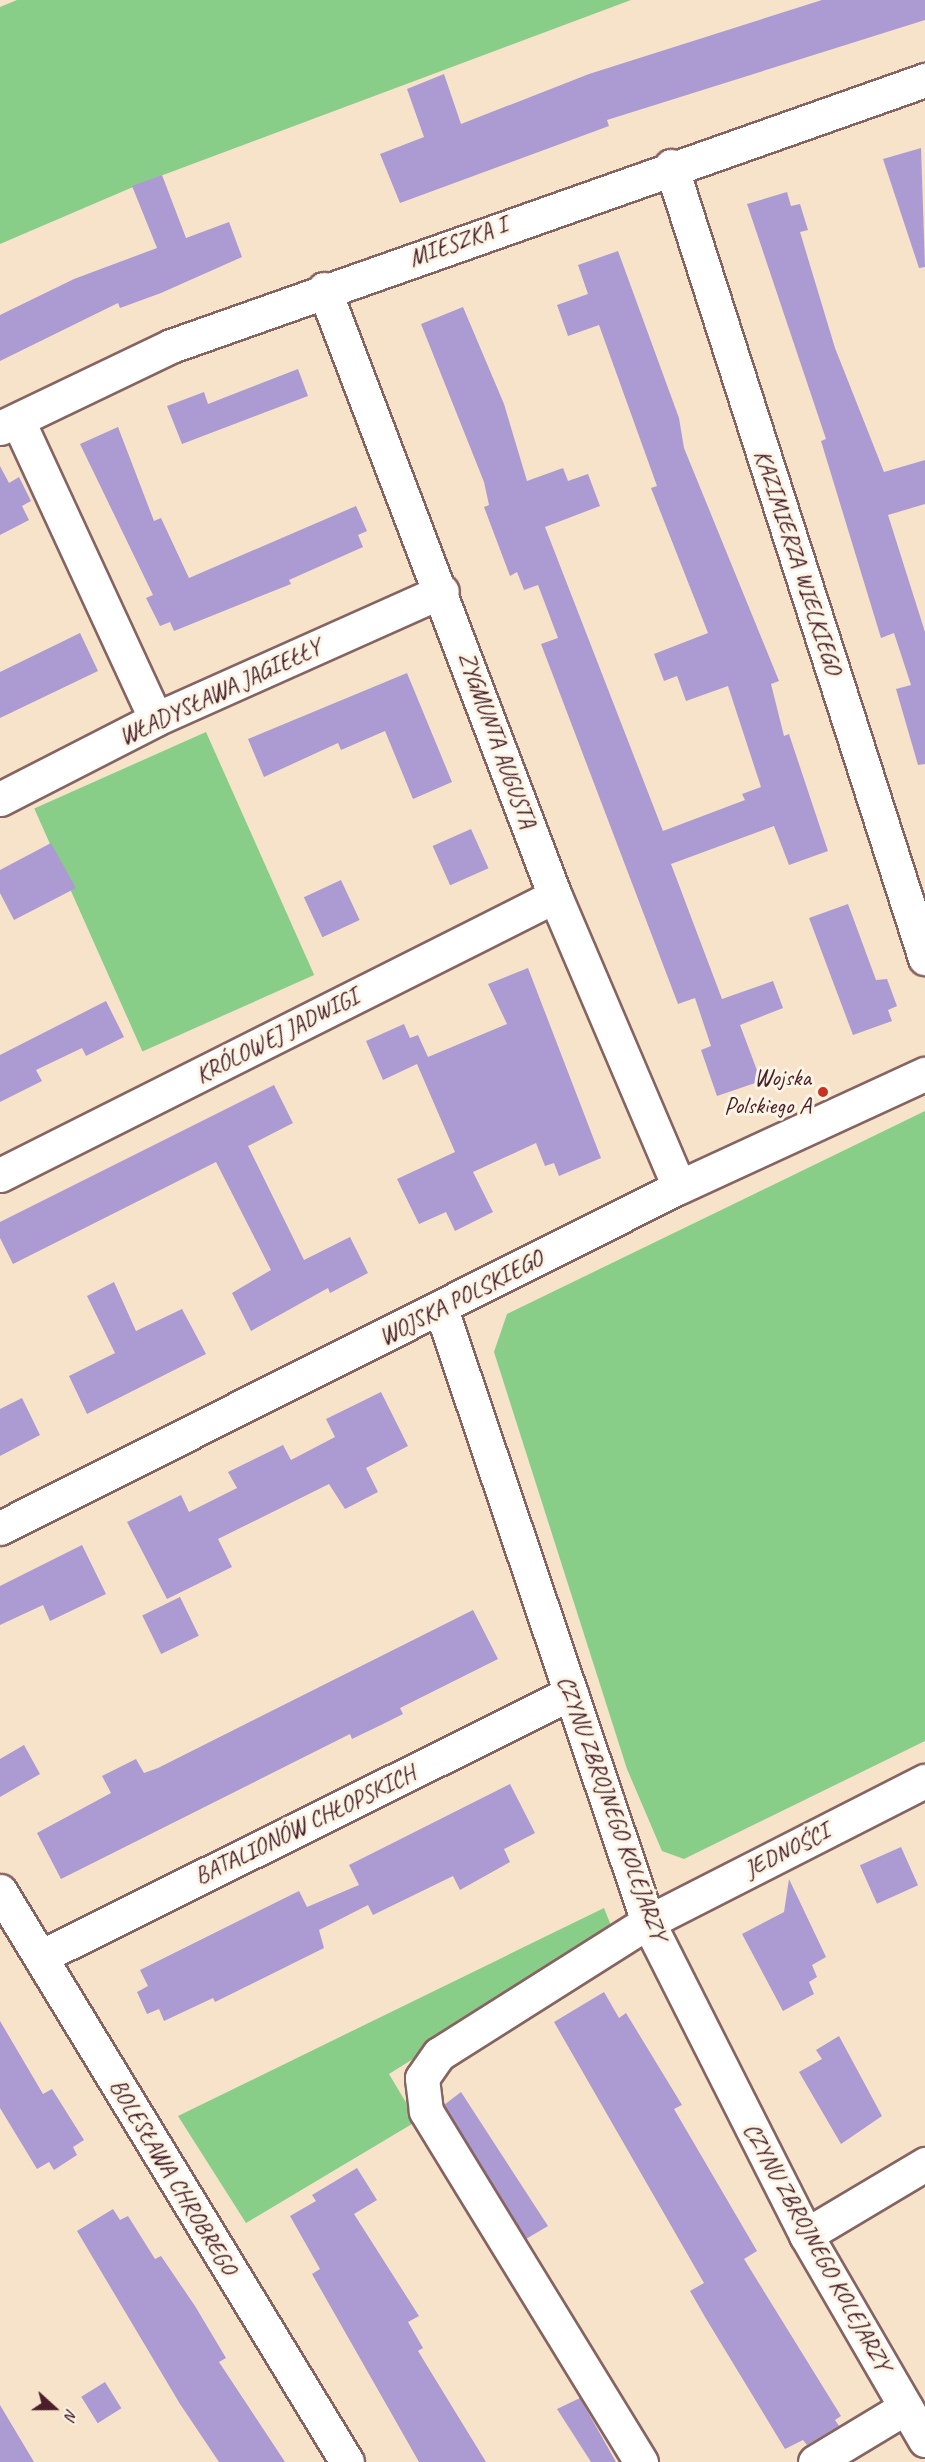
<!DOCTYPE html>
<html>
<head>
<meta charset="utf-8">
<style>
  body { margin:0 }
  #map { position:relative; width:925px; height:2462px; overflow:hidden; background:#f6e3c9; font-family:Caveat,sans-serif }
  div>[style] { position:absolute }
  .green>* { inset:0; background:#88ce88; transform-origin:0 0 }
  .building>* { inset:0; background:#ac9bd2; transform-origin:0 0 }
  .roads { filter:drop-shadow(2px 0 #866462) drop-shadow(-2px 0 #866462) drop-shadow(0 2px #866462) drop-shadow(0 -2px #866462) }
  .minor>* { height:33px; margin:-16.5px; padding:0 16.5px; transform-origin:16.5px; border-radius:16.5px; background:#fff }
  .dots>* { width:16px; height:16px; translate:-50% -50%; box-sizing:border-box; border:3px solid #fcf5e5; border-radius:50% }
  span { translate:-50% -50%; white-space:nowrap; text-align:center; line-height:1.15; -webkit-text-stroke:6px #fcf5e5; paint-order:stroke }
  .street-label { font-size:24px; color:#4a1f2b }
  .poi-label { font-size:24px; color:#4a1f2b }
  .right { translate:-100% -50%; text-align:right }
  .north { position:absolute; left:24px; top:2378px; width:60px; height:60px; -webkit-text-stroke:4px #fcf5e5; paint-order:stroke; rotate:111deg; font-size:16px; font-weight:700; line-height:24px; text-align:center; color:#4a1f2b }
  .north::after { content:''; display:block; margin:auto; width:21px; height:27px; background:#4a1f2b; clip-path:polygon(50% 0,100% 100%,50% 72%,0 100%) }
</style>
</head>
<body>
<div id="map">
  <div class="green">
    <div style="clip-path:polygon(17px 0,631px 0,147px 181px,0 244px,0 7px)"></div>
    <div style="left:206px;top:732px;width:266px;height:188px;rotate:66deg"></div>
    <div style="clip-path:polygon(925px 1111px,925px 1741px,684px 1859px,662px 1851px,627px 1769px,494px 1352px,507px 1314px)"></div>
    <div style="clip-path:polygon(604px 1908px,614px 1933px,389px 2074px,417px 2121px,246px 2223px,178px 2116px)"></div>
  </div>
  <div class="building">
    <div style="clip-path:polygon(822px 0,925px 0,925px 20px,607px 120px,609px 126px,400px 203px,380px 154px,424px 137px,407px 89px,444px 74px,461px 124px,589px 74px)"></div>
    <div style="clip-path:polygon(921px 148px,925px 267px,919px 268px,883px 159px)"></div>
    <div style="clip-path:polygon(162px 175px,186px 238px,229px 222px,242px 257px,161px 293px,120px 308px,118px 303px,0 361px,0 315px,74px 279px,157px 248px,132px 186px)"></div>
    <div style="clip-path:polygon(787px 192px,791px 206px,800px 204px,808px 230px,800px 232px,835px 348px,884px 472px,925px 460px,925px 504px,888px 515px,925px 632px,925px 764px,918px 765px,896px 689px,911px 685px,894px 633px,881px 638px,821px 441px,826px 439px,747px 204px)"></div>
    <div style="clip-path:polygon(618px 251px,679px 418px,684px 448px,779px 681px,771px 684px,784px 736px,789px 734px,828px 851px,789px 865px,774px 826px,671px 864px,722px 999px,773px 981px,783px 1008px,740px 1025px,761px 1081px,717px 1096px,701px 1050px,711px 1046px,695px 998px,678px 1004px,541px 644px,558px 638px,538px 585px,524px 590px,517px 572px,510px 576px,484px 507px,489px 505px,484px 482px,421px 324px,463px 307px,504px 404px,527px 481px,563px 468px,568px 481px,588px 474px,600px 506px,545px 527px,663px 831px,745px 800px,742px 794px,761px 787px,728px 686px,686px 701px,677px 676px,664px 681px,654px 654px,708px 633px,651px 488px,657px 486px,599px 325px,568px 336px,557px 305px,588px 294px,578px 265px)"></div>
    <div style="clip-path:polygon(298px 369px,308px 396px,182px 444px,167px 406px,204px 392px,208px 404px)"></div>
    <div style="clip-path:polygon(118px 427px,154px 521px,161px 518px,189px 578px,356px 506px,367px 531px,358px 535px,363px 547px,289px 580px,291px 584px,174px 631px,170px 622px,160px 626px,146px 598px,153px 595px,80px 444px)"></div>
    <div style="clip-path:polygon(0 466px,9px 483px,19px 477px,31px 501px,22px 506px,29px 520px,0 535px)"></div>
    <div style="clip-path:polygon(80px 633px,98px 671px,0 718px,0 672px)"></div>
    <div style="clip-path:polygon(407px 673px,452px 782px,413px 799px,385px 731px,341px 750px,338px 743px,264px 777px,248px 739px)"></div>
    <div style="left:471px;top:829px;width:43px;height:42px;rotate:66deg"></div>
    <div style="clip-path:polygon(51px 843px,76px 888px,14px 920px,0 893px,0 870px)"></div>
    <div style="left:341px;top:880px;width:44px;height:41px;rotate:65deg"></div>
    <div style="clip-path:polygon(848px 904px,876px 980px,887px 979px,897px 1006px,888px 1010px,892px 1021px,853px 1035px,809px 918px)"></div>
    <div style="clip-path:polygon(528px 968px,601px 1158px,559px 1176px,554px 1163px,545px 1166px,536px 1143px,473px 1172px,493px 1212px,455px 1231px,446px 1212px,419px 1224px,397px 1179px,455px 1152px,417px 1064px,383px 1080px,366px 1041px,404px 1024px,410px 1038px,418px 1035px,428px 1057px,507px 1024px,488px 984px)"></div>
    <div style="clip-path:polygon(106px 1001px,124px 1037px,86px 1056px,82px 1048px,36px 1070px,42px 1081px,0 1102px,0 1055px)"></div>
    <div style="clip-path:polygon(274px 1085px,293px 1123px,248px 1146px,304px 1260px,350px 1237px,368px 1273px,330px 1293px,328px 1288px,251px 1331px,232px 1293px,271px 1270px,216px 1162px,13px 1264px,0 1238px,0 1222px)"></div>
    <div style="clip-path:polygon(114px 1282px,136px 1331px,182px 1309px,206px 1354px,87px 1414px,69px 1376px,115px 1353px,87px 1296px)"></div>
    <div style="clip-path:polygon(381px 1392px,408px 1446px,366px 1468px,378px 1492px,345px 1509px,329px 1484px,218px 1539px,232px 1567px,167px 1599px,127px 1522px,181px 1495px,189px 1512px,237px 1488px,228px 1472px,283px 1445px,291px 1460px,335px 1437px,326px 1419px)"></div>
    <div style="clip-path:polygon(22px 1398px,40px 1435px,0 1456px,0 1409px)"></div>
    <div style="clip-path:polygon(82px 1545px,106px 1594px,50px 1621px,43px 1605px,0 1625px,0 1586px)"></div>
    <div style="left:180px;top:1597px;width:43px;height:42px;rotate:64deg"></div>
    <div style="clip-path:polygon(473px 1610px,498px 1659px,400px 1708px,403px 1714px,383px 1724px,352px 1739px,350px 1734px,61px 1879px,37px 1833px,111px 1793px,102px 1776px,136px 1759px,144px 1773px,158px 1768px)"></div>
    <div style="clip-path:polygon(24px 1745px,40px 1774px,0 1797px,0 1759px)"></div>
    <div style="clip-path:polygon(510px 1784px,535px 1833px,504px 1849px,510px 1862px,460px 1890px,453px 1876px,373px 1915px,368px 1905px,319px 1930px,324px 1948px,215px 2002px,213px 1998px,164px 2021px,159px 2009px,147px 2014px,137px 1992px,148px 1986px,140px 1970px,299px 1891px,307px 1907px,359px 1885px,349px 1865px)"></div>
    <div style="left:901px;top:1847px;width:42px;height:45px;rotate:66deg"></div>
    <div style="clip-path:polygon(789px 1879px,826px 1957px,812px 1965px,817px 1977px,809px 1982px,814px 1994px,783px 2011px,742px 1934px,784px 1912px)"></div>
    <div style="clip-path:polygon(604px 1992px,619px 2018px,626px 2013px,682px 2105px,674px 2109px,757px 2251px,744px 2259px,841px 2416px,835px 2420px,839px 2426px,807px 2445px,803px 2440px,785px 2449px,705px 2317px,690px 2291px,704px 2283px,554px 2022px)"></div>
    <div style="clip-path:polygon(0 2021px,43px 2094px,52px 2089px,84px 2140px,73px 2147px,77px 2155px,54px 2170px,49px 2162px,37px 2169px,0 2108px)"></div>
    <div style="clip-path:polygon(839px 2036px,882px 2116px,841px 2144px,799px 2072px,822px 2059px,816px 2050px)"></div>
    <div style="clip-path:polygon(461px 2092px,548px 2226px,526px 2239px,444px 2105px)"></div>
    <div style="clip-path:polygon(357px 2168px,377px 2200px,354px 2214px,419px 2316px,408px 2322px,423px 2348px,418px 2351px,486px 2462px,419px 2462px,312px 2274px,320px 2269px,290px 2216px,316px 2201px,312px 2195px)"></div>
    <div style="clip-path:polygon(113px 2209px,120px 2220px,128px 2216px,155px 2259px,161px 2256px,195px 2306px,226px 2358px,219px 2362px,285px 2462px,219px 2462px,180px 2404px,77px 2231px)"></div>
    <div style="left:105px;top:2382px;width:31px;height:28px;rotate:58deg"></div>
    <div style="clip-path:polygon(580px 2398px,616px 2462px,591px 2462px,557px 2409px)"></div>
    <div style="clip-path:polygon(0 2405px,34px 2462px,0 2462px)"></div>
  </div>
  <div class="roads">
    <div class="minor">
      <div style="left:671px;top:166px;width:832px;rotate:72.22deg"></div>
      <div style="left:324px;top:289px;width:649px;rotate:69.17deg"></div>
      <div style="left:555px;top:896px;width:316px;rotate:66.9deg"></div>
      <div style="left:18px;top:421px;width:328px;rotate:65.2deg"></div>
      <div style="left:0;top:428px;width:190px;rotate:-25.6deg"></div>
      <div style="left:171px;top:346px;width:800px;rotate:-19.43deg"></div>
      <div style="left:0;top:799px;width:175px;rotate:-27.1deg"></div>
      <div style="left:156px;top:719px;width:313px;rotate:-24.1deg"></div>
      <div style="left:0;top:1175px;width:621px;rotate:-26.69deg"></div>
      <div style="left:441px;top:1309px;width:647px;rotate:71.34deg"></div>
      <div style="left:648px;top:1922px;width:351px;rotate:63.2deg"></div>
      <div style="left:806px;top:2235px;width:237px;rotate:59.9deg"></div>
      <div style="left:0;top:1528px;width:760px;rotate:-26.67deg"></div>
      <div style="left:679px;top:1187px;width:271px;rotate:-24.7deg"></div>
      <div style="left:0;top:1891px;width:668px;rotate:58.71deg"></div>
      <div style="left:40px;top:1957px;width:593px;rotate:-26.44deg"></div>
      <div style="left:806px;top:2235px;width:139px;rotate:-30.8deg"></div>
      <div style="left:641px;top:2462px;width:412px;rotate:-121.5deg"></div>
      <div style="left:426px;top:2111px;width:33px;rotate:-97deg"></div>
      <div style="left:422px;top:2078px;width:29px;rotate:-55deg"></div>
      <div style="left:439px;top:2054px;width:247px;rotate:-32.3deg"></div>
      <div style="left:648px;top:1922px;width:311px;rotate:-27deg"></div>
      <div style="left:815px;top:2462px;width:106px;rotate:-31.1deg"></div>
    </div>
  </div>
  <div class="dots">
    <div style="left:823px;top:1092px;background:#c8321e"></div>
  </div>
  <div class="street-label">
    <span style="left:458px;top:242px;rotate:-20deg">MIESZKA I</span>
    <span style="left:798px;top:562px;rotate:72deg">KAZIMIERZA WIELKIEGO</span>
    <span style="left:220px;top:692px;rotate:-25deg">WŁADYSŁAWA JAGIEŁŁY</span>
    <span style="left:497px;top:740px;rotate:70deg">ZYGMUNTA AUGUSTA</span>
    <span style="left:277px;top:1036px;rotate:-27deg">KRÓLOWEJ JADWIGI</span>
    <span style="left:461px;top:1298px;rotate:-27deg">WOJSKA POLSKIEGO</span>
    <span style="left:612px;top:1808px;rotate:70deg">CZYNU ZBROJNEGO KOLEJARZY</span>
    <span style="left:305px;top:1825px;rotate:-26deg">BATALIONÓW CHŁOPSKICH</span>
    <span style="left:787px;top:1851px;rotate:-27deg">JEDNOŚCI</span>
    <span style="left:173px;top:2177px;rotate:59deg">BOLESŁAWA CHROBREGO</span>
    <span style="left:817px;top:2247px;rotate:61deg">CZYNU ZBROJNEGO KOLEJARZY</span>
  </div>
  <div class="poi-label">
    <span class="right" style="left:811px;top:1092px">Wojska<br>Polskiego A</span>
  </div>
  <div class="north">N</div>
</div>
</body>
</html>
